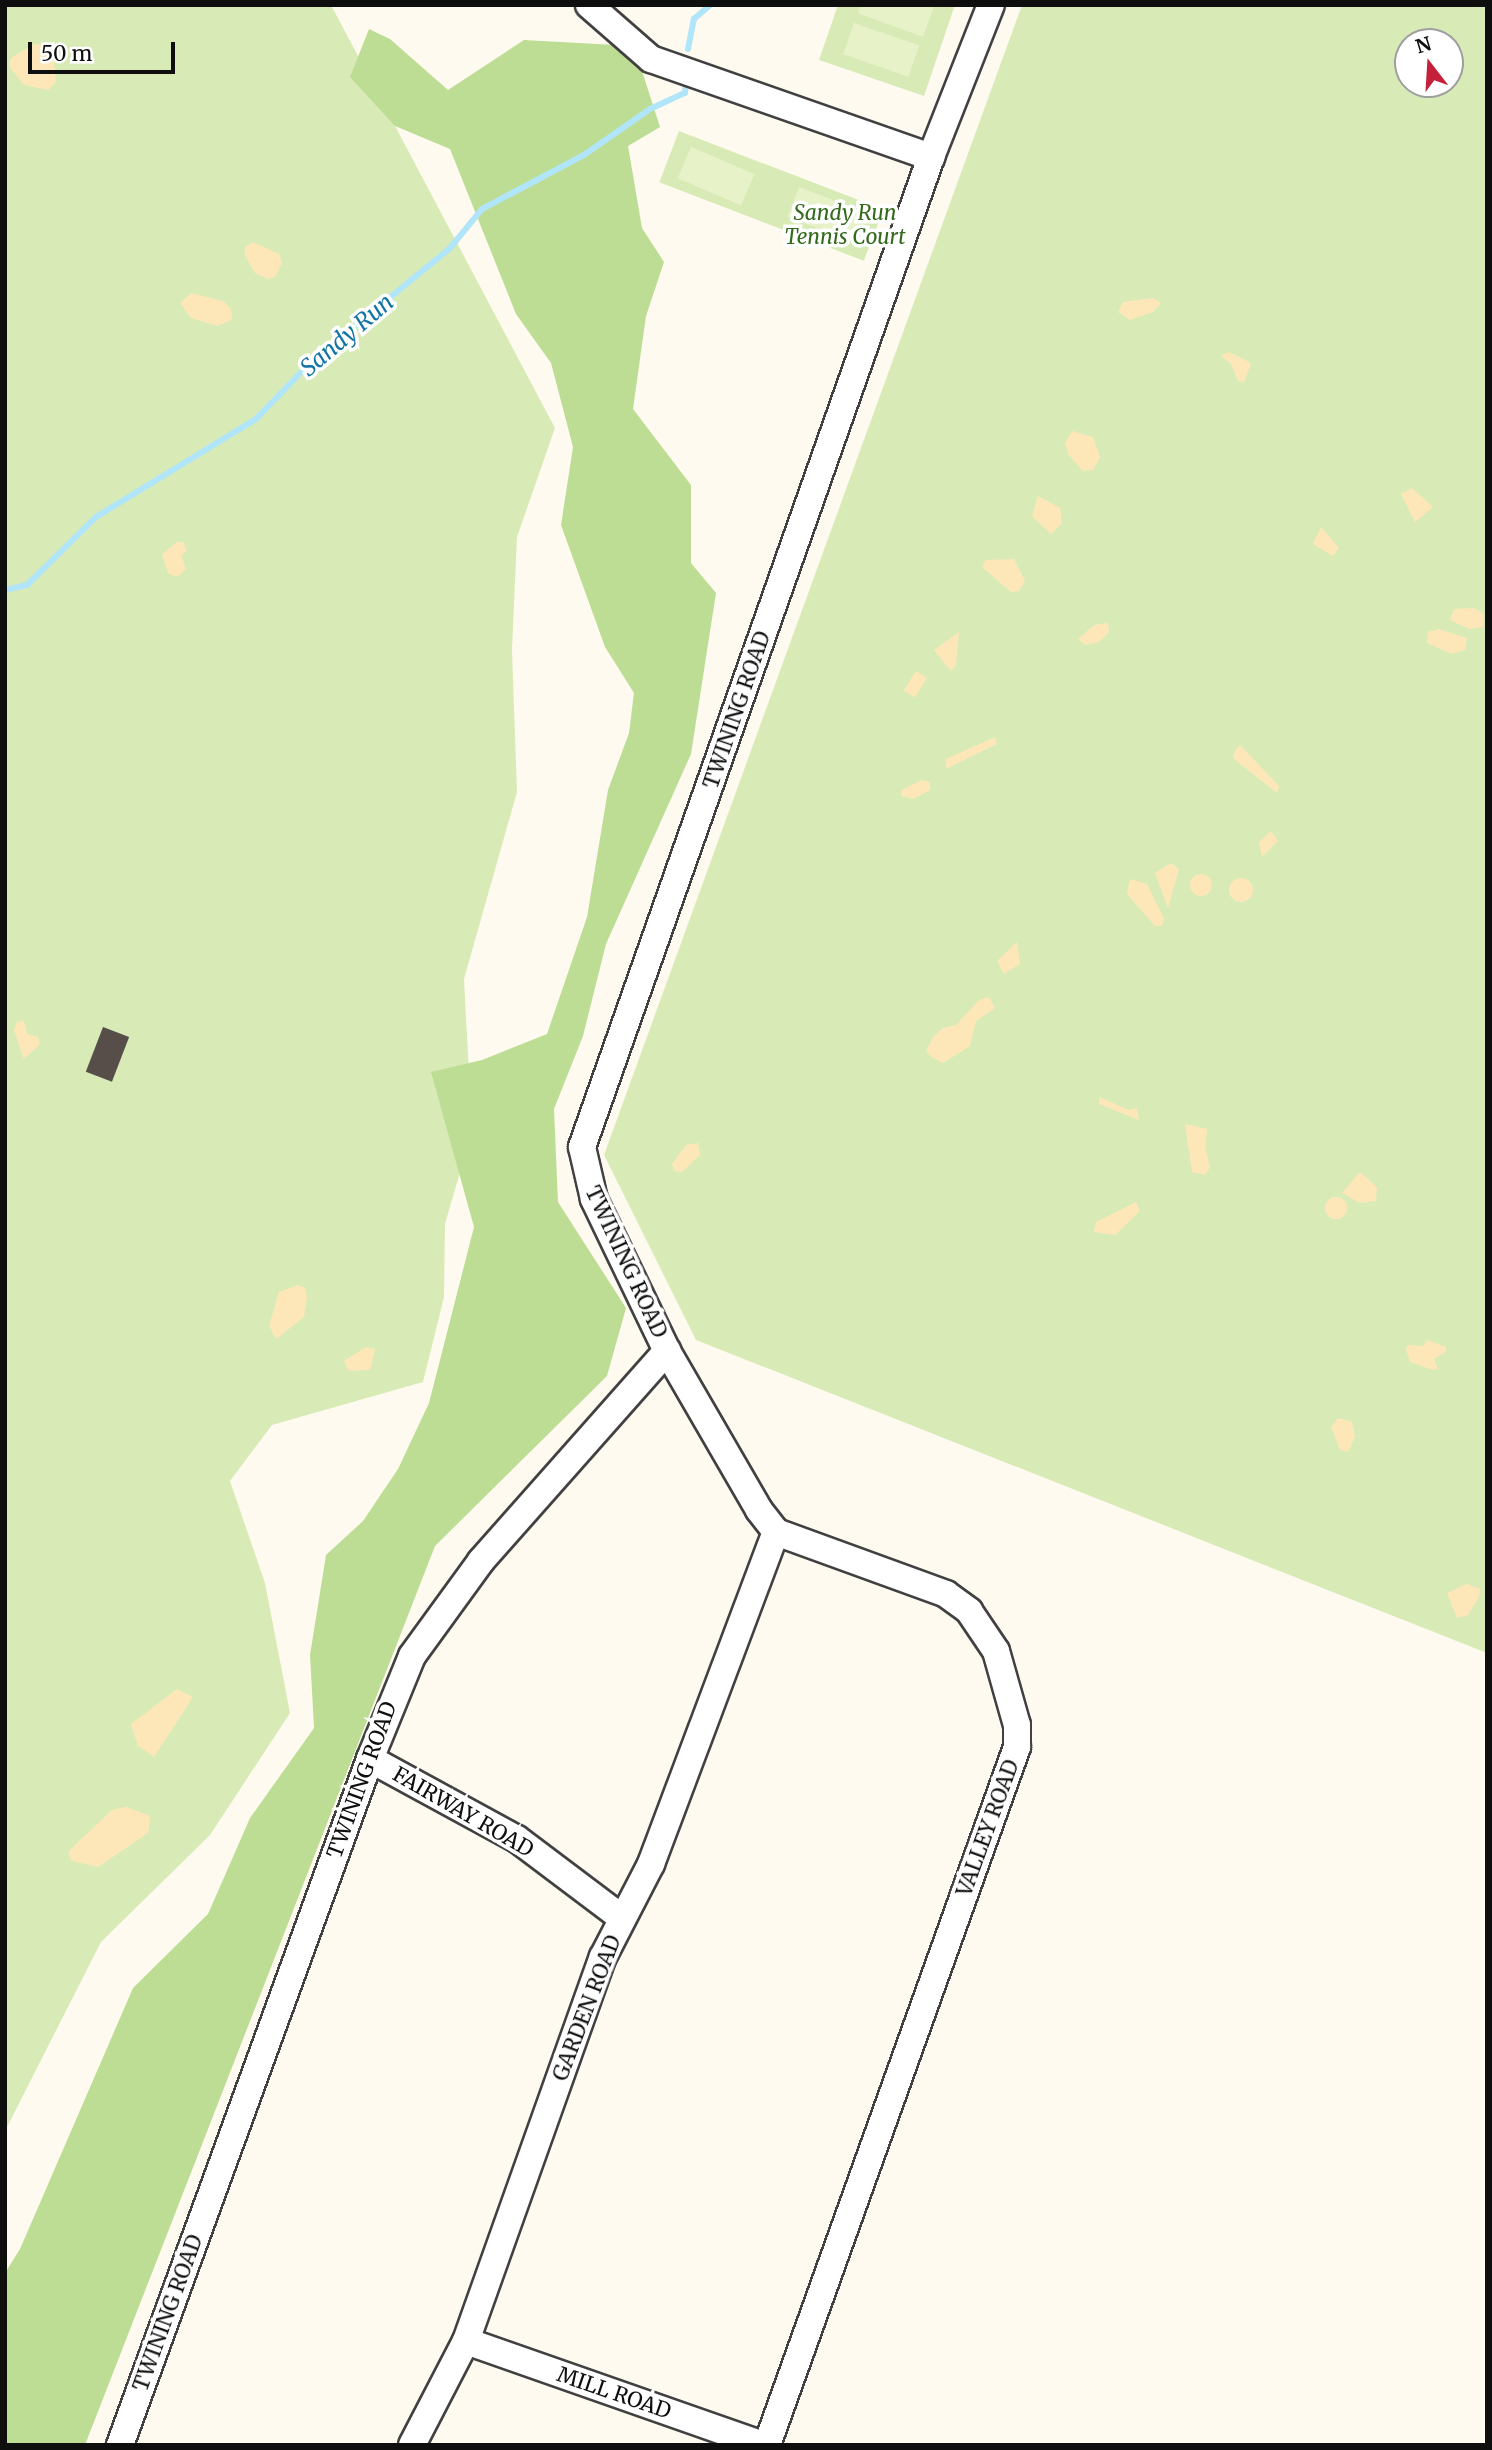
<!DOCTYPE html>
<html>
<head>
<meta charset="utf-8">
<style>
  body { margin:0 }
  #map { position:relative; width:1492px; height:2450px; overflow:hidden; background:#fffaef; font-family:Merriweather,serif }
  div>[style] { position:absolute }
  .green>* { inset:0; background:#d8ebb7; transform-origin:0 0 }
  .forest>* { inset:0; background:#bddd95 }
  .sand>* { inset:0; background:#fde7b9; transform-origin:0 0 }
  .round { border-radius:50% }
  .pitch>* { inset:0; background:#e8f2c9; transform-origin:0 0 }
  .stream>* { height:6px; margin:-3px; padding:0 3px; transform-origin:3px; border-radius:3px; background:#b1e5f9 }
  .building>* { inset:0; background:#574e4a; transform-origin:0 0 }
  .roads { filter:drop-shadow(2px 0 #414141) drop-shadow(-2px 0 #414141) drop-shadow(0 2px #414141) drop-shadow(0 -2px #414141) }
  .minor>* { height:26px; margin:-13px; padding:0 13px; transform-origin:13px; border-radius:13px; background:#fff }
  span { translate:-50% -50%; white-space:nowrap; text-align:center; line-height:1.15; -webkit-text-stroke:7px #fff; paint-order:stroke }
  .park-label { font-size:21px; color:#33691b; font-style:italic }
  .street-label { font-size:21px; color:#0e0e0e }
  .water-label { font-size:23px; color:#1274a5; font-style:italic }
  .frame { position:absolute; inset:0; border:7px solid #0e0e0e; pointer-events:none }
  .north { position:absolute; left:1394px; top:28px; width:70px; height:70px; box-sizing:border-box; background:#fff; border:2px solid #9f9f9f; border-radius:50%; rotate:343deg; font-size:19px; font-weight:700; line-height:28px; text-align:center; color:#0e0e0e }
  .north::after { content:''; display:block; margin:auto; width:24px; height:32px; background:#c42039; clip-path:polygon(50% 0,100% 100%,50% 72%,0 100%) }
  .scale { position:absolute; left:28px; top:42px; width:147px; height:32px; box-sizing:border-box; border:4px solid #0e0e0e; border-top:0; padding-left:9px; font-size:21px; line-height:24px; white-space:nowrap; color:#0e0e0e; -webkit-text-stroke:5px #fff; paint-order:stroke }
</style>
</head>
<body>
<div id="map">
  <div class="green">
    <div style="clip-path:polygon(5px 5px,331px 5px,555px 428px,517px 537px,512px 650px,517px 792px,464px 979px,472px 1131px,445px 1224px,444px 1297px,423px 1382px,272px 1425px,230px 1481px,265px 1583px,290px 1713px,210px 1835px,101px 1942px,5px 2131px)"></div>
    <div style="clip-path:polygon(838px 5px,955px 5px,924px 96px,819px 60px)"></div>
    <div style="clip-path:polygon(evenodd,1022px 5px,1487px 5px,1487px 1653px,696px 1340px,604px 1155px,1022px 5px,1408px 42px,1450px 42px,1450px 84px,1408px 84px,1408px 42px)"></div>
    <div style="left:679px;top:131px;width:219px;height:55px;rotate:21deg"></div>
  </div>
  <div class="forest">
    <div style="clip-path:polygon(369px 29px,390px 39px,448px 90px,524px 40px,634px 46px,660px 127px,628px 146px,642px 228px,664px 262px,646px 316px,633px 409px,691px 485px,691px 563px,716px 593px,691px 754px,606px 944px,583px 1036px,554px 1109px,558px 1202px,626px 1308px,607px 1376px,435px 1546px,85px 2445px,5px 2445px,5px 2273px,20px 2249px,133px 1988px,208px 1914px,250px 1818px,314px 1728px,310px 1655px,326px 1555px,363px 1521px,398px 1469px,429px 1403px,474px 1227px,431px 1072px,482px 1060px,547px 1034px,587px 917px,608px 790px,629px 733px,634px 693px,605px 647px,561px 525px,573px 447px,551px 363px,516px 314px,450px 149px,395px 126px,350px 77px)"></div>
  </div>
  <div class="sand">
    <div style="clip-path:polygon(34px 44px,43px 45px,54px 61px,56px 82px,48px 90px,24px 85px,9px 66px,11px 58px)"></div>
    <div style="clip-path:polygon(253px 242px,279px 254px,282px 263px,275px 277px,268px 279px,255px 273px,245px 256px,245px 247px)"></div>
    <div style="clip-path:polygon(191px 293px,223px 301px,231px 309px,232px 320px,217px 326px,191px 318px,180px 303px)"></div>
    <div style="clip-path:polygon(1153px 298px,1161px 303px,1153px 312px,1130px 320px,1118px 312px,1123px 302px)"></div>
    <div style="clip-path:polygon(1229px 352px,1251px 363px,1244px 382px,1238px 381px,1231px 364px,1221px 356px)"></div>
    <div style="clip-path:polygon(1072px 431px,1093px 437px,1100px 457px,1093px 470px,1083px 471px,1068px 454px,1065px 443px)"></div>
    <div style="clip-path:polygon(1412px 488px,1433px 507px,1415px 522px,1401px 494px)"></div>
    <div style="clip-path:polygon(1038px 496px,1060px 508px,1062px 523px,1051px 534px,1032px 516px)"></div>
    <div style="clip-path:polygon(1321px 527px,1339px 548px,1333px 556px,1313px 544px)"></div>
    <div style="clip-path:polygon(177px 542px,183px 542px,187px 551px,181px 555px,186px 569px,177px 577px,168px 573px,162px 554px)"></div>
    <div style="clip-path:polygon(1014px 559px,1025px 581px,1019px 591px,1011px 592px,982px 567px,986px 560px)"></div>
    <div style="clip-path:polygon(1474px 608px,1484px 614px,1483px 627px,1469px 629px,1450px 620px,1454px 609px)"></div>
    <div style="clip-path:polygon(1108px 623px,1109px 632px,1099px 642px,1085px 645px,1078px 639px,1094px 625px)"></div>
    <div style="clip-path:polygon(1439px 629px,1467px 638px,1465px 650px,1452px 654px,1427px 643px,1428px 632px)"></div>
    <div style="clip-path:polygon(959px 632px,956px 665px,951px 671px,934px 650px)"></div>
    <div style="left:916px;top:671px;width:13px;height:23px;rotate:32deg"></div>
    <div style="clip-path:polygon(995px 737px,997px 744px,946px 769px,946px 759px)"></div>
    <div style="clip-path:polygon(1240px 745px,1279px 786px,1277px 793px,1234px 759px,1233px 754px)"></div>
    <div style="clip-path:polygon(922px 780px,930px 782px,930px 790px,914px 799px,901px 796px,902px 790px)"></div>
    <div style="clip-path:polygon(1271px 831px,1278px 841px,1262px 857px,1259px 842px)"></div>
    <div style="clip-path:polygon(1171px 863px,1179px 869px,1168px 908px,1155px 873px)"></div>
    <div class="round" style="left:1190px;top:874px;width:22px;height:22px"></div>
    <div class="round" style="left:1229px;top:878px;width:24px;height:24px"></div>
    <div style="clip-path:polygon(1130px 879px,1147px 884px,1164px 919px,1162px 926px,1155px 926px,1127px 894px)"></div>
    <div style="clip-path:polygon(1017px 942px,1020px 964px,1004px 974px,997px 961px)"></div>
    <div style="clip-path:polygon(989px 997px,995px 1008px,976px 1021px,970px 1046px,943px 1063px,931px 1057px,926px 1051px,933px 1037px,943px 1028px,956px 1025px,979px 1000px)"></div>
    <div style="clip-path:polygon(24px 1021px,27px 1034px,38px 1037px,40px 1044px,24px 1059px,14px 1030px,17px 1022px)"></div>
    <div style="clip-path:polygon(1099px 1097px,1129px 1110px,1137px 1108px,1139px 1120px,1099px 1104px)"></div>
    <div style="clip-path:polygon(1185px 1124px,1207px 1129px,1205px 1147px,1210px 1167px,1205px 1175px,1192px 1172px)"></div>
    <div style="clip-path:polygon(698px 1143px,700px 1155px,682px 1172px,674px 1171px,672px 1164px,686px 1145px)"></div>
    <div style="clip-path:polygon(1360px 1172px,1377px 1187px,1376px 1201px,1360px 1203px,1342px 1193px)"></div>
    <div class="round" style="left:1325px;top:1197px;width:22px;height:22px"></div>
    <div style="clip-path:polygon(1136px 1202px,1140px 1211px,1115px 1235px,1094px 1232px,1096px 1222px)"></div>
    <div style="clip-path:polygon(298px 1285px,305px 1288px,307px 1297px,304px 1317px,276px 1339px,269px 1326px,279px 1292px)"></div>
    <div style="clip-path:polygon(1427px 1340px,1446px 1347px,1446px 1352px,1434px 1359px,1438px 1369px,1433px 1370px,1410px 1362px,1406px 1349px,1408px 1345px,1424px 1346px)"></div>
    <div style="clip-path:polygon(366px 1347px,375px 1349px,370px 1370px,349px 1371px,344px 1361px)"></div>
    <div style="clip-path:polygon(1338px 1418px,1352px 1422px,1355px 1437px,1348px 1452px,1340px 1450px,1331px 1427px)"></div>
    <div style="clip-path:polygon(1467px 1584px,1480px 1589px,1479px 1597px,1468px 1615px,1457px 1618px,1447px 1593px)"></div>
    <div style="clip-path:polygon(177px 1689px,193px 1697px,154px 1757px,138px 1746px,131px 1724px)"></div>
    <div style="clip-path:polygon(126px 1807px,150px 1816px,148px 1833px,98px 1867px,72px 1861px,68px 1853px,74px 1846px,112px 1810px)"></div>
  </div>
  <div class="pitch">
    <div style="clip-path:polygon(861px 5px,932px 5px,934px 6px,923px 37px,858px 13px)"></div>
    <div style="left:854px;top:23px;width:69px;height:33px;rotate:19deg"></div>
    <div style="left:691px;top:147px;width:69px;height:34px;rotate:23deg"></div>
    <div style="left:799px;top:187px;width:69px;height:32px;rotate:21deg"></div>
  </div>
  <div class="stream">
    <div style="left:688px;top:49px;width:31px;rotate:-79deg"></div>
    <div style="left:694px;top:19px;width:21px;rotate:-41deg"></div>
    <div style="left:5px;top:590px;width:23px;rotate:-13deg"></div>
    <div style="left:27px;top:585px;width:97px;rotate:-44.6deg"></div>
    <div style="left:96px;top:517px;width:188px;rotate:-31.5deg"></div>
    <div style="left:256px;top:419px;width:76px;rotate:-46.1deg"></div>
    <div style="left:309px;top:364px;width:183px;rotate:-39.4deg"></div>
    <div style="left:450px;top:248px;width:50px;rotate:-50.6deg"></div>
    <div style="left:482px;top:209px;width:115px;rotate:-27.9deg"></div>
    <div style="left:584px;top:155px;width:80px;rotate:-34.9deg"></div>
    <div style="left:650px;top:109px;width:38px;rotate:-25deg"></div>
    <div style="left:685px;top:93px;width:11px;rotate:-85deg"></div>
  </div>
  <div class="building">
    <div style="left:103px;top:1027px;width:28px;height:48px;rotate:21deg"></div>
  </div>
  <div class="roads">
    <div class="minor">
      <div style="left:589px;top:5px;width:82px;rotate:41.1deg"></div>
      <div style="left:651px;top:59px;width:297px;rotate:19.3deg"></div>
      <div style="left:667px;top:1351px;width:184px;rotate:59.9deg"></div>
      <div style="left:759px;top:1510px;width:28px;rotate:52deg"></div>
      <div style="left:776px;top:1532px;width:181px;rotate:20deg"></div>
      <div style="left:946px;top:1594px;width:29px;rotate:36deg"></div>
      <div style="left:969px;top:1611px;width:48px;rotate:56deg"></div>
      <div style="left:996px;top:1651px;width:77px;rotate:74.2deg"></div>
      <div style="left:1017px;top:1725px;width:22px;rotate:90deg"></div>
      <div style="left:1017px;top:1747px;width:741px;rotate:109.71deg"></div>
      <div style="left:370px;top:1759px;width:167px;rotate:28.6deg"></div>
      <div style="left:517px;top:1839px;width:131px;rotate:37deg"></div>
      <div style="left:466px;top:2341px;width:315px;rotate:19.3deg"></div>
      <div style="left:120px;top:2445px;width:730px;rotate:-69.98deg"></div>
      <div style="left:370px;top:1759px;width:111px;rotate:-67.8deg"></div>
      <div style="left:412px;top:1656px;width:117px;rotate:-54deg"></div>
      <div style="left:481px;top:1561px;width:281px;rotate:-48.5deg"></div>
      <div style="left:667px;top:1351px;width:169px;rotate:-115.7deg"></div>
      <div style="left:594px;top:1199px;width:53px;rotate:-103deg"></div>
      <div style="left:582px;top:1147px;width:1050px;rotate:-70.58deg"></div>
      <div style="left:931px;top:157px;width:163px;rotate:-68.5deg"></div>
      <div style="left:412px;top:2445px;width:117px;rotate:-62.6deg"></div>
      <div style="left:466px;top:2341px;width:408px;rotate:-70.4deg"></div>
      <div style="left:603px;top:1957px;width:105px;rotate:-62.7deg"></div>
      <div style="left:651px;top:1864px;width:355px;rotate:-69.4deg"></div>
    </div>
  </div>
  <div class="park-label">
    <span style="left:845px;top:225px">Sandy Run<br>Tennis Court</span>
  </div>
  <div class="street-label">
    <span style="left:737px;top:710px;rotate:-71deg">TWINING ROAD</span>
    <span style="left:626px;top:1262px;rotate:65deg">TWINING ROAD</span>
    <span style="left:362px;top:1780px;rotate:-70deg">TWINING ROAD</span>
    <span style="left:463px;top:1812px;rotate:30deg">FAIRWAY ROAD</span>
    <span style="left:988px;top:1828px;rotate:-70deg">VALLEY ROAD</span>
    <span style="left:587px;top:2008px;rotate:-69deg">GARDEN ROAD</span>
    <span style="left:168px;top:2313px;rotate:-70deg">TWINING ROAD</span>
    <span style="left:614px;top:2393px;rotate:19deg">MILL ROAD</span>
  </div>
  <div class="water-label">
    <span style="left:347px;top:335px;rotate:-40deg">Sandy Run</span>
  </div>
  <div class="frame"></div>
  <div class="north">N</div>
  <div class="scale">50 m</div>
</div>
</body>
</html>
